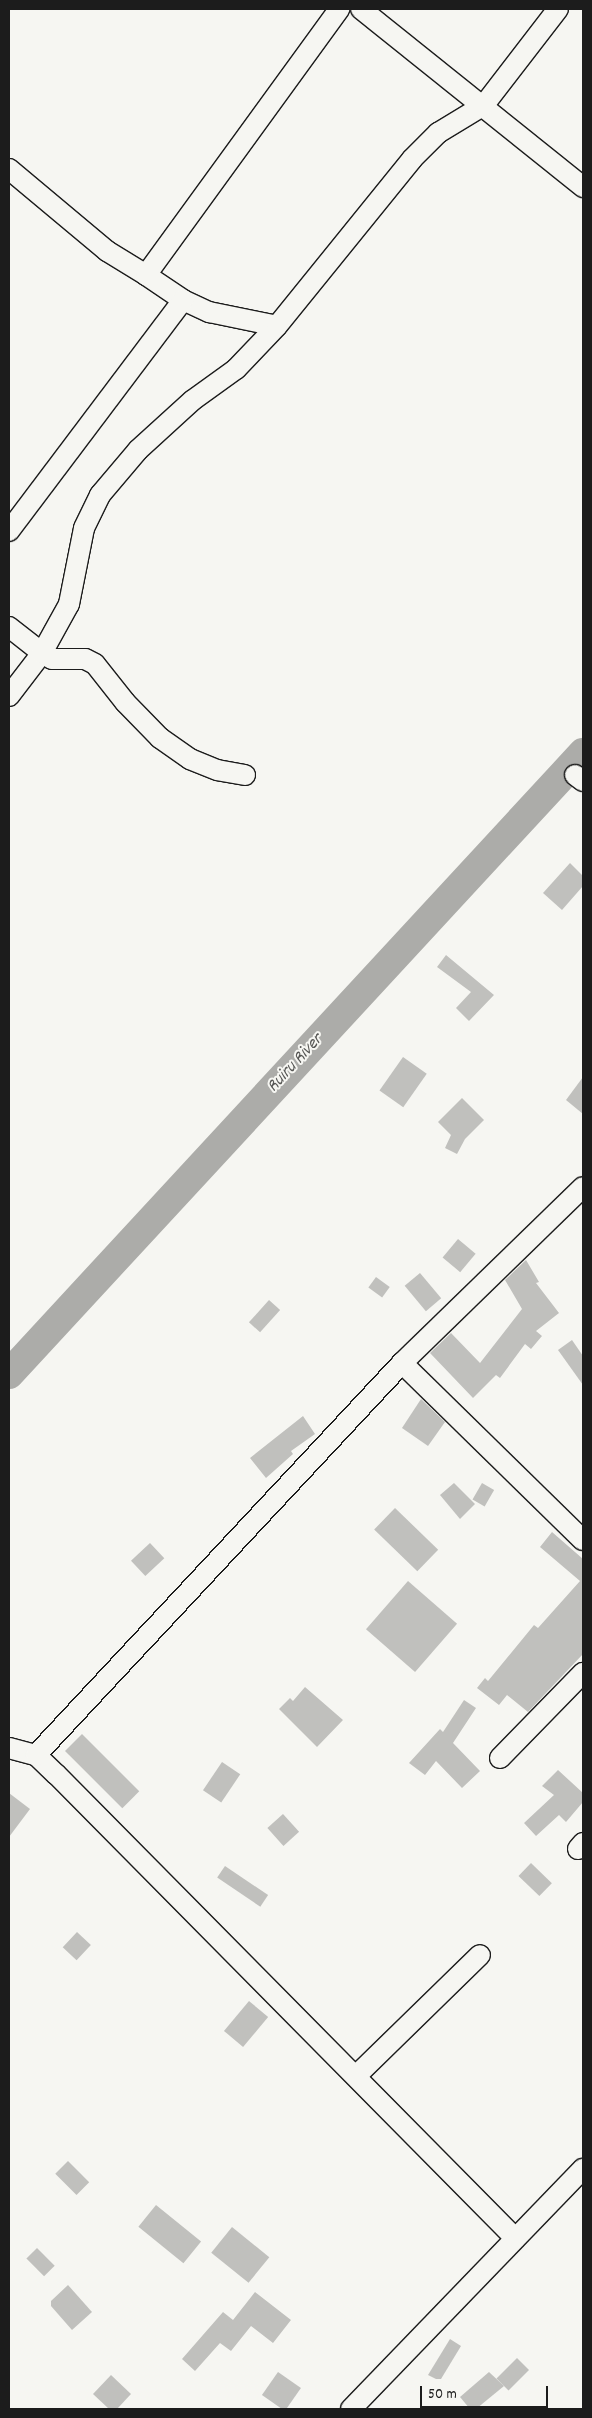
<!DOCTYPE html>
<html>
<head>
<meta charset="utf-8">
<style>
  body { margin:0 }
  #map { position:relative; width:592px; height:2418px; overflow:hidden; background:#f6f6f2; font-family:Dekko,sans-serif }
  div>[style] { position:absolute }
  .river>* { height:30px; margin:-15px; padding:0 15px; transform-origin:15px; border-radius:15px; background:#acaca9 }
  .building>* { inset:0; background:#c0c0bd; transform-origin:0 0 }
  .roads { filter:drop-shadow(1px 0 #1c1c1c) drop-shadow(-1px 0 #1c1c1c) drop-shadow(0 1px #1c1c1c) drop-shadow(0 -1px #1c1c1c) }
  .minor>* { height:20px; margin:-10px; padding:0 10px; transform-origin:10px; border-radius:10px; background:#f6f6f2 }
  span { translate:-50% -50%; white-space:nowrap; text-align:center; line-height:1.15; -webkit-text-stroke:4px #f6f6f2; paint-order:stroke }
  .water-label { font-size:18px; color:#565654; font-style:italic }
  .frame { position:absolute; inset:0; border:10px solid #1c1c1c; pointer-events:none }
  .scale { position:absolute; left:420px; top:2386px; width:128px; height:22px; box-sizing:border-box; border:2px solid #1c1c1c; border-top:0; padding-left:6px; font-size:15px; line-height:18px; white-space:nowrap; color:#1c1c1c; -webkit-text-stroke:4px #f6f6f2; paint-order:stroke }
</style>
</head>
<body>
<div id="map">
  <div class="river">
    <div style="left:9px;top:1374px;width:846px;rotate:-47.25deg"></div>
  </div>
  <div class="building">
    <div style="clip-path:polygon(570px 863px,583px 876px,583px 886px,562px 910px,543px 893px)"></div>
    <div style="clip-path:polygon(446px 955px,494px 995px,469px 1021px,456px 1008px,471px 992px,437px 967px)"></div>
    <div style="left:403px;top:1057px;width:29px;height:41px;rotate:35deg"></div>
    <div style="clip-path:polygon(583px 1077px,583px 1114px,566px 1100px)"></div>
    <div style="clip-path:polygon(462px 1098px,484px 1120px,465px 1139px,457px 1154px,445px 1148px,451px 1135px,438px 1122px)"></div>
    <div style="left:458px;top:1239px;width:23px;height:24px;rotate:40deg"></div>
    <div style="clip-path:polygon(526px 1260px,539px 1282px,536px 1283px,559px 1313px,536px 1331px,542px 1336px,531px 1349px,525px 1344px,500px 1378px,496px 1375px,473px 1398px,430px 1353px,451px 1333px,480px 1363px,522px 1309px,505px 1280px)"></div>
    <div style="left:420px;top:1273px;width:33px;height:20px;rotate:50deg"></div>
    <div style="left:376px;top:1277px;width:17px;height:13px;rotate:36deg"></div>
    <div style="left:269px;top:1300px;width:15px;height:30px;rotate:42deg"></div>
    <div style="clip-path:polygon(572px 1340px,583px 1356px,583px 1385px,558px 1350px)"></div>
    <div style="clip-path:polygon(421px 1399px,445px 1422px,428px 1446px,402px 1428px)"></div>
    <div style="clip-path:polygon(303px 1416px,315px 1434px,291px 1451px,293px 1454px,266px 1478px,250px 1458px)"></div>
    <div style="clip-path:polygon(454px 1483px,475px 1504px,460px 1519px,440px 1495px)"></div>
    <div style="left:482px;top:1483px;width:14px;height:19px;rotate:30deg"></div>
    <div style="left:395px;top:1508px;width:60px;height:30px;rotate:44deg"></div>
    <div style="clip-path:polygon(552px 1532px,583px 1559px,583px 1654px,528px 1712px,507px 1695px,499px 1705px,477px 1688px,485px 1678px,488px 1681px,534px 1625px,538px 1628px,580px 1581px,540px 1547px)"></div>
    <div style="left:150px;top:1543px;width:21px;height:26px;rotate:47deg"></div>
    <div style="left:408px;top:1581px;width:65px;height:64px;rotate:41deg"></div>
    <div style="clip-path:polygon(305px 1687px,343px 1720px,317px 1747px,279px 1709px,290px 1698px,293px 1701px)"></div>
    <div style="clip-path:polygon(464px 1700px,476px 1708px,453px 1743px,480px 1771px,462px 1788px,436px 1761px,425px 1775px,409px 1763px,440px 1729px,443px 1732px)"></div>
    <div style="left:82px;top:1734px;width:81px;height:24px;rotate:45deg"></div>
    <div style="left:222px;top:1762px;width:22px;height:34px;rotate:34deg"></div>
    <div style="clip-path:polygon(558px 1770px,583px 1793px,583px 1802px,566px 1822px,559px 1815px,536px 1836px,524px 1823px,554px 1795px,542px 1786px)"></div>
    <div style="clip-path:polygon(9px 1793px,30px 1809px,9px 1837px)"></div>
    <div style="left:283px;top:1814px;width:24px;height:21px;rotate:48deg"></div>
    <div style="left:531px;top:1863px;width:29px;height:18px;rotate:44deg"></div>
    <div style="left:225px;top:1866px;width:52px;height:14px;rotate:34deg"></div>
    <div style="left:77px;top:1932px;width:19px;height:21px;rotate:43deg"></div>
    <div style="left:249px;top:2001px;width:25px;height:39px;rotate:40deg"></div>
    <div style="left:68px;top:2161px;width:30px;height:18px;rotate:45deg"></div>
    <div style="left:156px;top:2205px;width:58px;height:28px;rotate:39deg"></div>
    <div style="left:232px;top:2227px;width:48px;height:33px;rotate:39deg"></div>
    <div style="left:37px;top:2248px;width:25px;height:15px;rotate:45deg"></div>
    <div style="clip-path:polygon(68px 2285px,92px 2312px,72px 2330px,51px 2306px,51px 2301px)"></div>
    <div style="clip-path:polygon(255px 2292px,291px 2320px,273px 2343px,251px 2326px,231px 2351px,220px 2343px,195px 2371px,182px 2359px,223px 2312px,233px 2320px)"></div>
    <div style="clip-path:polygon(450px 2339px,461px 2346px,441px 2379px,436px 2379px,428px 2375px)"></div>
    <div style="left:517px;top:2358px;width:17px;height:29px;rotate:45deg"></div>
    <div style="left:278px;top:2372px;width:28px;height:28px;rotate:35deg"></div>
    <div style="clip-path:polygon(489px 2372px,504px 2386px,476px 2409px,470px 2409px,460px 2397px)"></div>
    <div style="clip-path:polygon(111px 2375px,131px 2394px,117px 2409px,109px 2409px,93px 2394px)"></div>
  </div>
  <div class="roads">
    <div class="minor">
      <div style="left:361px;top:9px;width:285px;rotate:38.7deg"></div>
      <div style="left:9px;top:169px;width:128px;rotate:39.9deg"></div>
      <div style="left:107px;top:251px;width:46px;rotate:31.6deg"></div>
      <div style="left:146px;top:275px;width:329px;rotate:-54deg"></div>
      <div style="left:146px;top:275px;width:45px;rotate:34deg"></div>
      <div style="left:183px;top:300px;width:29px;rotate:25deg"></div>
      <div style="left:209px;top:312px;width:69px;rotate:11.6deg"></div>
      <div style="left:9px;top:531px;width:289px;rotate:-53deg"></div>
      <div style="left:9px;top:627px;width:42px;rotate:38.2deg"></div>
      <div style="left:42px;top:653px;width:54px;rotate:127.5deg"></div>
      <div style="left:245px;top:775px;width:28px;rotate:-170deg"></div>
      <div style="left:217px;top:770px;width:29px;rotate:-158deg"></div>
      <div style="left:190px;top:759px;width:37px;rotate:-145deg"></div>
      <div style="left:160px;top:738px;width:50px;rotate:-134.2deg"></div>
      <div style="left:125px;top:702px;width:48px;rotate:-128.3deg"></div>
      <div style="left:95px;top:664px;width:11px;rotate:-153deg"></div>
      <div style="left:85px;top:659px;width:33px;rotate:180deg"></div>
      <div style="left:52px;top:659px;width:12px;rotate:-149deg"></div>
      <div style="left:42px;top:653px;width:56px;rotate:-61.1deg"></div>
      <div style="left:69px;top:604px;width:77px;rotate:-78.8deg"></div>
      <div style="left:84px;top:528px;width:37px;rotate:-64deg"></div>
      <div style="left:100px;top:495px;width:59px;rotate:-49.8deg"></div>
      <div style="left:138px;top:450px;width:74px;rotate:-42.3deg"></div>
      <div style="left:193px;top:400px;width:53px;rotate:-35.8deg"></div>
      <div style="left:236px;top:369px;width:59px;rotate:-46.4deg"></div>
      <div style="left:277px;top:326px;width:215px;rotate:-51deg"></div>
      <div style="left:412px;top:159px;width:37px;rotate:-45deg"></div>
      <div style="left:438px;top:133px;width:54px;rotate:-31.3deg"></div>
      <div style="left:484px;top:105px;width:121px;rotate:-52.4deg"></div>
      <div style="left:575px;top:775px;width:10px;rotate:37deg"></div>
      <div style="left:402px;top:1363px;width:253px;rotate:44.4deg"></div>
      <div style="left:9px;top:1748px;width:28px;rotate:15deg"></div>
      <div style="left:36px;top:1755px;width:28px;rotate:44deg"></div>
      <div style="left:56px;top:1774px;width:653px;rotate:45.31deg"></div>
      <div style="left:36px;top:1755px;width:536px;rotate:-46.96deg"></div>
      <div style="left:402px;top:1363px;width:252px;rotate:-44.2deg"></div>
      <div style="left:500px;top:1758px;width:119px;rotate:-45.7deg"></div>
      <div style="left:578px;top:1849px;width:8px;rotate:-50deg"></div>
      <div style="left:356px;top:2076px;width:173px;rotate:-44.3deg"></div>
      <div style="left:351px;top:2409px;width:334px;rotate:-46deg"></div>
    </div>
  </div>
  <div class="water-label">
    <span style="left:296px;top:1064px;rotate:-47deg">Ruiru River</span>
  </div>
  <div class="frame"></div>
  <div class="scale">50 m</div>
</div>
</body>
</html>
